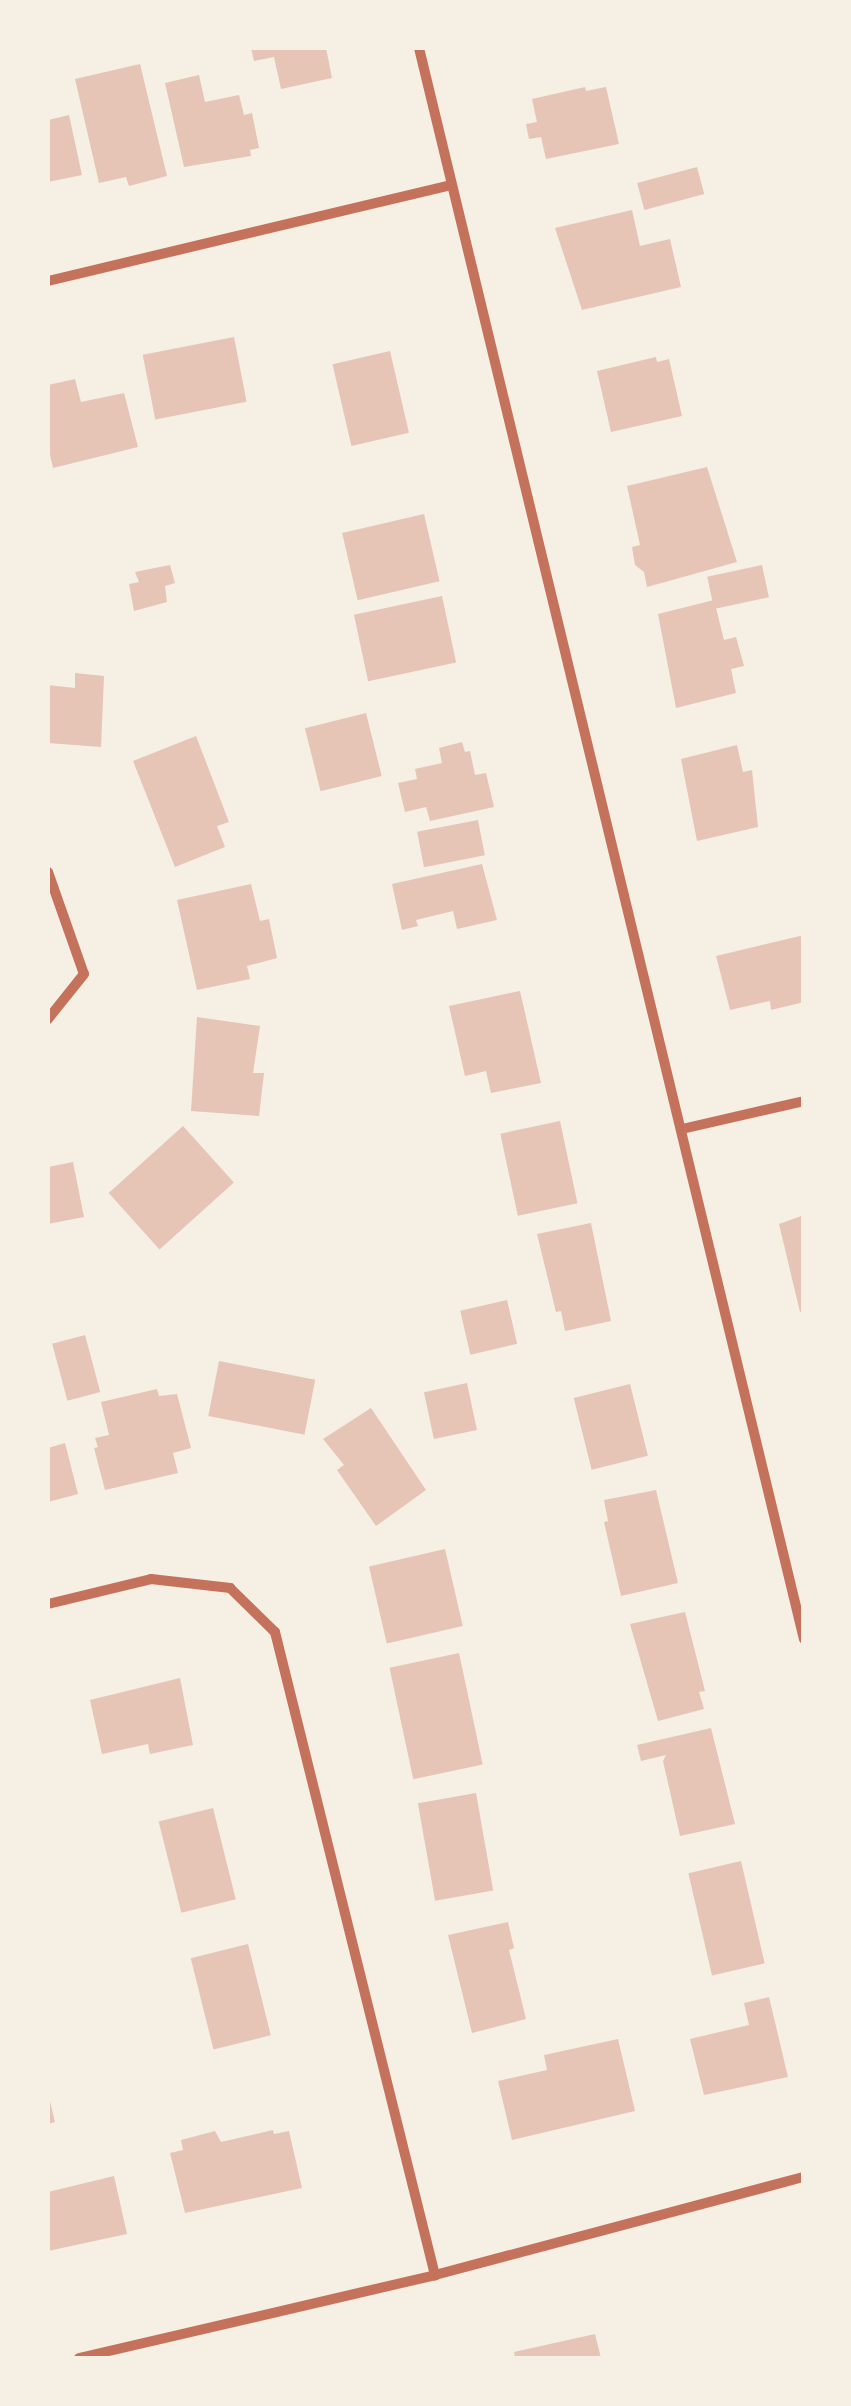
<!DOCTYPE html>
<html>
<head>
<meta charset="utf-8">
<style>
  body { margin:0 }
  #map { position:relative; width:851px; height:2406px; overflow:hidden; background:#f6efe4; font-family:"Public Sans",sans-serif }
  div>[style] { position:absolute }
  .building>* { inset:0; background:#e6c5b7; transform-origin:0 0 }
  .minor>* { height:10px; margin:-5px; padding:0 5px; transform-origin:5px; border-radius:5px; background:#c5725c }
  span { translate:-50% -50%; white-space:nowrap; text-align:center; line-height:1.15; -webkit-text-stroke:8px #f6efe4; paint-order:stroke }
  .frame { position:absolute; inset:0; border:50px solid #f6efe4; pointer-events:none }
</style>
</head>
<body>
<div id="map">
  <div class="building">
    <div style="clip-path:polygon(251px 48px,326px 48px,332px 78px,281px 89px,274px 57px,254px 61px)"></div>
    <div style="clip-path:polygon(140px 64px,167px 176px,129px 186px,126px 177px,99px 183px,75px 79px)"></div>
    <div style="clip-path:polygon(199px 75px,205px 102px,239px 95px,244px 115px,252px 113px,259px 148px,250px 150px,251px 156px,184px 167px,165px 83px)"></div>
    <div style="clip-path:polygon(585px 87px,586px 91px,606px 87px,619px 144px,546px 159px,541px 137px,529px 139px,526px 124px,537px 122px,532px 99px)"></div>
    <div style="clip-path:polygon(69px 115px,82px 175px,48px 182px,48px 120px)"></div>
    <div style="left:697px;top:167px;width:28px;height:62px;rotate:75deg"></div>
    <div style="clip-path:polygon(632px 210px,640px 246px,670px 239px,681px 287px,582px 310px,555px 228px)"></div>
    <div style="left:234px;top:337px;width:66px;height:93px;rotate:79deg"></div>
    <div style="left:390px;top:351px;width:84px;height:59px;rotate:77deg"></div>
    <div style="clip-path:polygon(656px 357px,657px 362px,669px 359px,682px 416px,611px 432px,597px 371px)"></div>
    <div style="clip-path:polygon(75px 379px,81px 402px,124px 393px,138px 447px,53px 468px,48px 446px,48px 385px)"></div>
    <div style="clip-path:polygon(707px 467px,737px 562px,647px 587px,644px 572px,635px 565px,632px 547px,640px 545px,627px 486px)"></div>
    <div style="left:424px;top:514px;width:69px;height:84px;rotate:77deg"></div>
    <div style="clip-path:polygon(170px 565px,175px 583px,165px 586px,167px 602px,134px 611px,129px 584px,139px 582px,135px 572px)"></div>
    <div style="left:762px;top:565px;width:33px;height:56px;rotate:78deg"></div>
    <div style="left:442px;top:596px;width:68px;height:90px;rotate:78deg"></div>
    <div style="clip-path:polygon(714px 600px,724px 640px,736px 637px,744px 666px,731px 669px,736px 693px,676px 708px,658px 614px)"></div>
    <div style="clip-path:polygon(75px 673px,104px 676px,101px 747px,48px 743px,48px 685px,75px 688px)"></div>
    <div style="left:366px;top:713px;width:65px;height:63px;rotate:76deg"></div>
    <div style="clip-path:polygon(196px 736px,229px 822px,217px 826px,225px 847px,175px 867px,133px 761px)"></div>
    <div style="clip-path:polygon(462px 742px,465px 752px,470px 751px,475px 775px,486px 773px,494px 807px,430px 821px,426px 807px,405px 812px,398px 783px,417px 779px,415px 769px,442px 763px,439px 748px)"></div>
    <div style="clip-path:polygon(737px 745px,743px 772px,752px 770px,758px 827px,697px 841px,681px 759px)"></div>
    <div style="left:478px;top:820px;width:36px;height:62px;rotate:79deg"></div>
    <div style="clip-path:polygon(482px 864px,497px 920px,457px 929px,453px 911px,416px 920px,418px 926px,402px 930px,392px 884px)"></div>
    <div style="clip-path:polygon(251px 884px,260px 921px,269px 919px,277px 958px,247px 966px,250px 979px,197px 990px,177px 900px)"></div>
    <div style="clip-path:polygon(804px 935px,804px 1002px,771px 1010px,770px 1001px,730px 1010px,716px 956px)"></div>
    <div style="clip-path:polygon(520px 991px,541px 1083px,491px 1093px,486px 1071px,465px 1076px,449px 1006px)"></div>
    <div style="clip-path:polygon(197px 1017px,260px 1026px,253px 1073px,264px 1073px,259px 1116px,191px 1111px)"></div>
    <div style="left:560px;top:1121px;width:84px;height:61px;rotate:78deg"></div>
    <div style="left:183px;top:1126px;width:76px;height:100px;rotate:48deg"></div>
    <div style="clip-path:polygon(73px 1162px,84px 1217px,48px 1224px,48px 1167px)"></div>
    <div style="clip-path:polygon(804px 1215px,804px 1311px,800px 1312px,779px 1224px)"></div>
    <div style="clip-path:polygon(591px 1223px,611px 1321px,565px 1331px,561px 1311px,556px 1312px,537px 1234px)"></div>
    <div style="left:507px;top:1300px;width:45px;height:48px;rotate:77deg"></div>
    <div style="left:85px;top:1335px;width:59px;height:34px;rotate:75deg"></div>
    <div style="left:219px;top:1361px;width:98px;height:56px;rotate:11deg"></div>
    <div style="left:467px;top:1383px;width:48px;height:44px;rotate:78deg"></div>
    <div style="left:630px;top:1384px;width:74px;height:58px;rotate:76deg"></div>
    <div style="clip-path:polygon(157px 1389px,159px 1396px,177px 1394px,191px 1448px,173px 1453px,178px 1473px,105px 1490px,94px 1448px,98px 1447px,95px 1438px,109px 1435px,101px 1402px)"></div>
    <div style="clip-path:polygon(371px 1408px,426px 1490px,376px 1526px,337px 1470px,344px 1465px,323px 1439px)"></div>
    <div style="clip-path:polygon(65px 1443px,78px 1494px,48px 1502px,48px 1448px)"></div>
    <div style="clip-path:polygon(656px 1490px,678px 1583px,621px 1596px,604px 1522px,608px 1521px,604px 1500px)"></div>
    <div style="left:445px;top:1549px;width:79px;height:78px;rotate:77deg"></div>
    <div style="clip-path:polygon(685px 1612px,705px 1691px,699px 1692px,704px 1709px,658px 1721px,630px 1624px)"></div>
    <div style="left:459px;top:1653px;width:114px;height:71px;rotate:78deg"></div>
    <div style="clip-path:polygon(180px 1678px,193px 1745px,150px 1754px,148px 1744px,102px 1754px,90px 1700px)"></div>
    <div style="clip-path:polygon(711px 1728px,735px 1824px,680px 1836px,663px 1761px,666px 1755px,641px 1761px,637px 1745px)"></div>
    <div style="left:476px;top:1793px;width:99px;height:59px;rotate:80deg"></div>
    <div style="left:213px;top:1808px;width:94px;height:56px;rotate:76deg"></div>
    <div style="left:741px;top:1861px;width:105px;height:54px;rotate:77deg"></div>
    <div style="clip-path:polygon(508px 1922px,514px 1948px,509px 1950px,526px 2019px,472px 2033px,448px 1935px)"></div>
    <div style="left:248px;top:1944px;width:94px;height:59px;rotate:76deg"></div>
    <div style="clip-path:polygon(769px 1997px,788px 2077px,704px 2095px,690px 2039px,749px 2025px,744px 2003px)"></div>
    <div style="clip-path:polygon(618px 2039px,635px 2111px,512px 2140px,498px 2081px,547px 2070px,544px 2055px)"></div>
    <div style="clip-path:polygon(49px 2097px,55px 2122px,48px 2124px,48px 2098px)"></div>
    <div style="clip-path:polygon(273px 2130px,274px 2134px,289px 2131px,302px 2188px,185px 2213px,170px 2153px,183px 2150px,181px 2140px,215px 2131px,221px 2142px)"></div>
    <div style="clip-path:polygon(114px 2176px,127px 2234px,48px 2251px,48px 2192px)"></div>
    <div style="clip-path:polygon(595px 2334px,601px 2358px,515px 2358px,514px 2352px)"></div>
  </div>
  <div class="minor">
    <div style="left:419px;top:48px;width:1637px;rotate:76.4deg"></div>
    <div style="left:48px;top:281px;width:413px;rotate:-13.4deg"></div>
    <div style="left:48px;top:872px;width:108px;rotate:70.6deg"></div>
    <div style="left:84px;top:974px;width:58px;rotate:128.7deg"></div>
    <div style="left:682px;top:1129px;width:125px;rotate:-12.9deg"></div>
    <div style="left:48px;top:1604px;width:106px;rotate:-13.6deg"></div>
    <div style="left:151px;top:1579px;width:80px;rotate:6.5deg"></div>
    <div style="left:230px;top:1588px;width:63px;rotate:44.4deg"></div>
    <div style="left:275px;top:1632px;width:663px;rotate:76.03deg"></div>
    <div style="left:79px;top:2358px;width:366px;rotate:-13.1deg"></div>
    <div style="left:435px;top:2275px;width:382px;rotate:-14.9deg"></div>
  </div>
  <div class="frame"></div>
</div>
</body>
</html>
